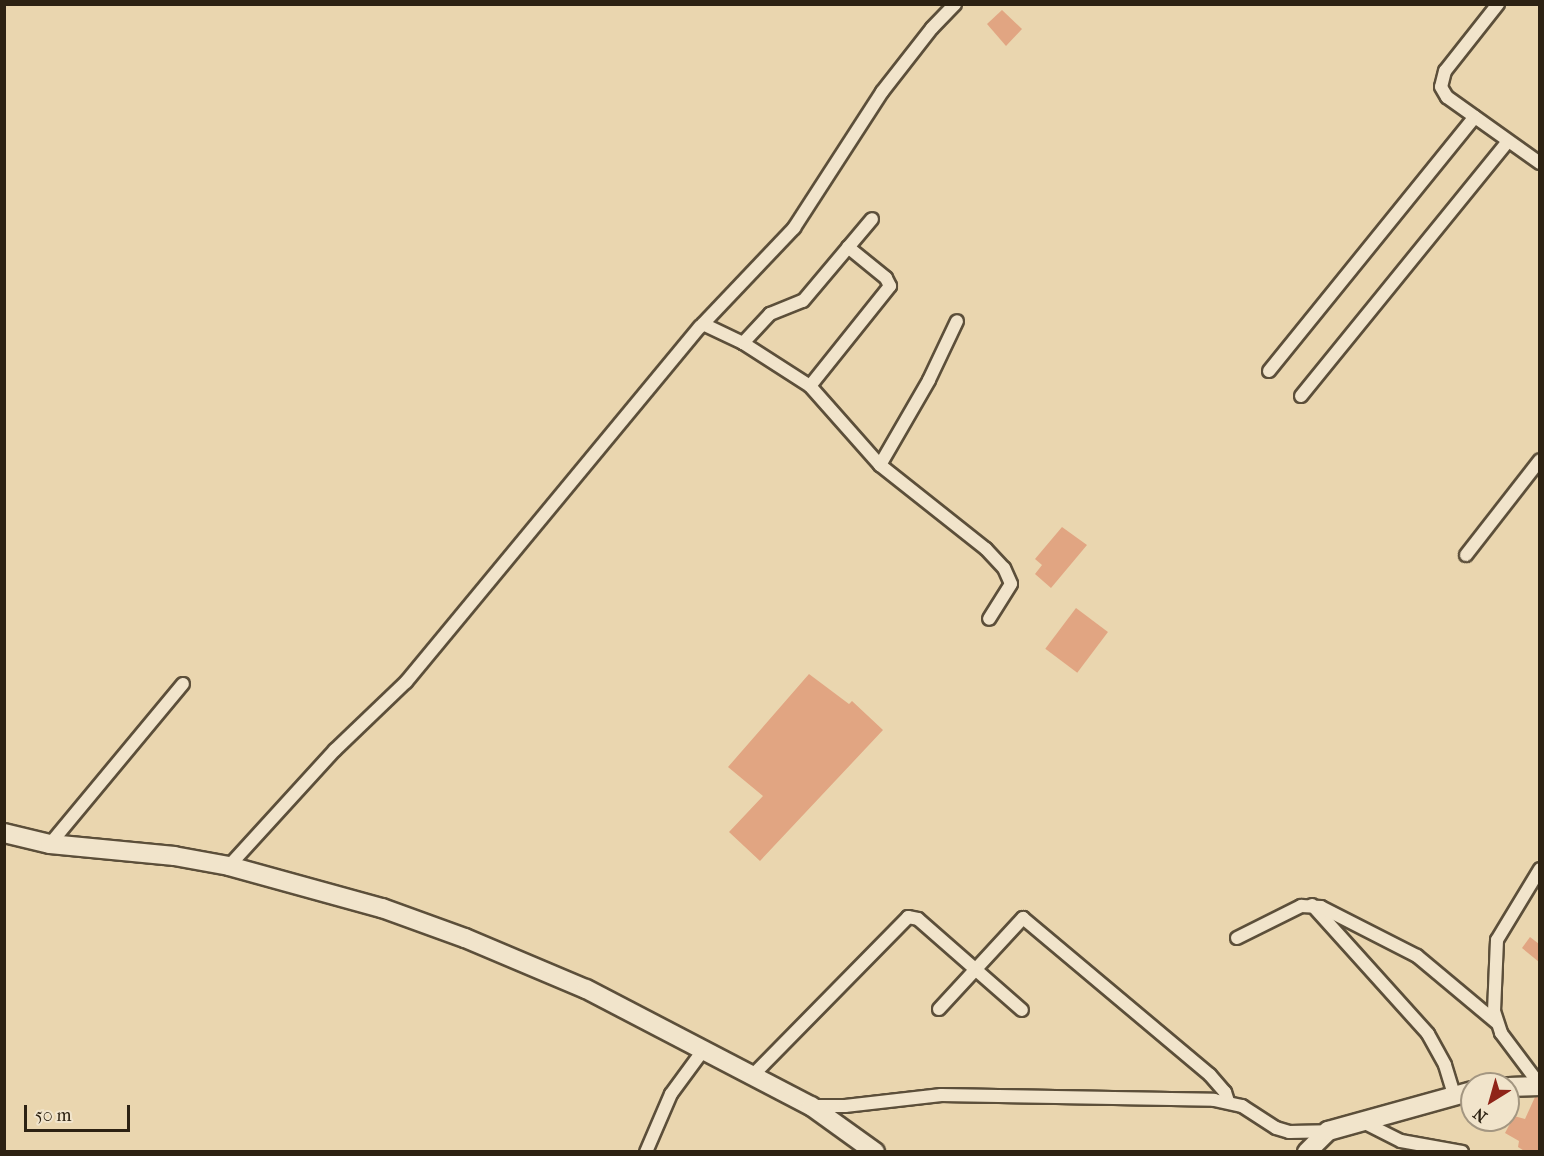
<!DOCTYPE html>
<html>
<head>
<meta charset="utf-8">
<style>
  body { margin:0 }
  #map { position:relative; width:1544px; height:1156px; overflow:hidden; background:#ead6af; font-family:"IM FELL French Canon",serif }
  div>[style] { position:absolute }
  .building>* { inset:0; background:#e1a582; transform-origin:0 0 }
  .roads { filter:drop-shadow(2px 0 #5c4f3a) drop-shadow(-2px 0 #5c4f3a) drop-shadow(0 2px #5c4f3a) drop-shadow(0 -2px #5c4f3a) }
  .street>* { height:12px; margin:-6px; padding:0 6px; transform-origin:6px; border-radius:6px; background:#f1e4cb }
  .secondary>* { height:18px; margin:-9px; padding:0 9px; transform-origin:9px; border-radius:9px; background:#f1e4cb }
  span { translate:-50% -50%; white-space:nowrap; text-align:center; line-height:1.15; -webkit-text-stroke:4.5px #f1e4cb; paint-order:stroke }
  .frame { position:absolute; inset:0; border:6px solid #2d2213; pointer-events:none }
  .north { position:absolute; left:1460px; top:1072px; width:60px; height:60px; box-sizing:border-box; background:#f1e4cb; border:2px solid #a39681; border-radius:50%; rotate:217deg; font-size:16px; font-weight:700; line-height:24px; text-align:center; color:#2d2213 }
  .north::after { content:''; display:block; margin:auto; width:21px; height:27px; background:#8f2418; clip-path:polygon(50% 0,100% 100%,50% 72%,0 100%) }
  .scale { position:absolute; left:24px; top:1105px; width:106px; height:27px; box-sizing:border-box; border:3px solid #2d2213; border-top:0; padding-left:8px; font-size:18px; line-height:21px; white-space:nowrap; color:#2d2213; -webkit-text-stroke:4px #f1e4cb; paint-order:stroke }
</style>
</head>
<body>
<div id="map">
  <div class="building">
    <div style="clip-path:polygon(1002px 10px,1022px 29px,1006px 46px,987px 24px)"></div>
    <div style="clip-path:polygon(1062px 527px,1087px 545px,1051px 588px,1035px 574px,1042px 565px,1035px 559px)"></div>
    <div style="left:1076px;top:608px;width:40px;height:51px;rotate:37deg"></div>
    <div style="clip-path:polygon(809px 674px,849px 704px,852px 701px,883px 730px,760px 861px,729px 832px,763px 796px,728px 767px)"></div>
    <div style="clip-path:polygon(1530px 937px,1539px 944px,1539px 962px,1522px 948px)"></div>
    <div style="clip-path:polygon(1535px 1097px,1539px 1097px,1539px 1152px,1526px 1152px,1518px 1147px,1519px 1141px,1505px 1133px,1514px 1116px,1525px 1119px)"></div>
  </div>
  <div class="roads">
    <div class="street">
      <div style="left:1498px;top:4px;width:85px;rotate:128.3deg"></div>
      <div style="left:1445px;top:71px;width:16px;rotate:104deg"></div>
      <div style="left:1441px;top:87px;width:12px;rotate:59deg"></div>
      <div style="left:1447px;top:97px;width:114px;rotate:35.4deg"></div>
      <div style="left:703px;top:324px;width:44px;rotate:25.4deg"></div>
      <div style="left:743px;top:343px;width:80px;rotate:32.7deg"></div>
      <div style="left:810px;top:386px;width:106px;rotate:48.5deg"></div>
      <div style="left:880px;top:465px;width:135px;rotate:38.4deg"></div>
      <div style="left:986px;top:549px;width:26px;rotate:47deg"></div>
      <div style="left:1004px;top:568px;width:17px;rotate:66deg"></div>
      <div style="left:1011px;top:584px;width:41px;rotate:122.2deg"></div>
      <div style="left:743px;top:343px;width:40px;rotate:-47deg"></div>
      <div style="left:770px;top:314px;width:35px;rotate:-22deg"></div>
      <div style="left:803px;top:301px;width:107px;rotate:-49.9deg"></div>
      <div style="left:1269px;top:371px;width:327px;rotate:-51deg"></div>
      <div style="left:810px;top:386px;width:128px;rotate:-51.3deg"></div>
      <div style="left:890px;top:286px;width:9px;rotate:-117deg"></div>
      <div style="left:886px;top:278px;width:49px;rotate:-140.8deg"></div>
      <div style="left:1301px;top:396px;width:328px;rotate:-50.9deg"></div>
      <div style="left:880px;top:465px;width:98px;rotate:-60deg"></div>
      <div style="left:929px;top:380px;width:65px;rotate:-64.6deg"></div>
      <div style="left:1466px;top:555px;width:120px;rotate:-52.1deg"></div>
      <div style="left:50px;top:844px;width:208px;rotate:-50.3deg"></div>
      <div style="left:229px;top:866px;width:157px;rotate:-47.6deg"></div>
      <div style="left:335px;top:750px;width:98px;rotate:-43.8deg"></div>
      <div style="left:406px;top:682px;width:461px;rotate:-50.4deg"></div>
      <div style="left:700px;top:327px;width:137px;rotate:-46.5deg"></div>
      <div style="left:794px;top:228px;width:162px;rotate:-57.1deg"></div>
      <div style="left:882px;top:92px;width:81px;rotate:-52deg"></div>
      <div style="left:932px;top:28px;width:33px;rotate:-46deg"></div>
      <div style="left:1540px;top:869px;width:83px;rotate:121.2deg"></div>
      <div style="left:1497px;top:940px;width:71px;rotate:92.4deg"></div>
      <div style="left:1494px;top:1011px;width:23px;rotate:72deg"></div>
      <div style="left:1501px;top:1033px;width:65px;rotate:53.1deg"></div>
      <div style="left:1312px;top:905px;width:173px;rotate:48deg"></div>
      <div style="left:1428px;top:1034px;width:35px;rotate:61deg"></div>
      <div style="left:1445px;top:1065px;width:31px;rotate:73deg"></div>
      <div style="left:1237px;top:938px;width:72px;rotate:-26.6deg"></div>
      <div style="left:1301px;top:906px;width:20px;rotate:3deg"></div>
      <div style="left:1321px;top:907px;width:108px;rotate:27deg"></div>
      <div style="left:1417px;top:956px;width:103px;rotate:39.9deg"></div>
      <div style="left:939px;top:1009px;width:124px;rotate:-47.3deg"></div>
      <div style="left:1023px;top:918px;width:244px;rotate:40deg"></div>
      <div style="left:1210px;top:1075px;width:23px;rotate:49deg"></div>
      <div style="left:1225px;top:1092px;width:9px;rotate:72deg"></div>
      <div style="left:752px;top:1076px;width:223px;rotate:-45.5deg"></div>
      <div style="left:908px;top:917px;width:10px;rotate:11deg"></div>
      <div style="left:918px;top:919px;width:138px;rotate:41.2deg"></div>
      <div style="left:813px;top:1106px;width:32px"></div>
      <div style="left:845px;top:1106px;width:97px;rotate:-6.5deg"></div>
      <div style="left:941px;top:1095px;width:273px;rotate:1deg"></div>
      <div style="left:1214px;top:1100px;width:29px;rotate:12deg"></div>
      <div style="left:1242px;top:1106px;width:40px;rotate:32.9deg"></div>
      <div style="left:1276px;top:1128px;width:14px;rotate:17deg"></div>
      <div style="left:1289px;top:1132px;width:39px;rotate:-1deg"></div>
      <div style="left:1363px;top:1122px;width:42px;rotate:26.6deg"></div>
      <div style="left:1401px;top:1141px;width:62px;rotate:10.2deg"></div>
      <div style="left:646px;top:1152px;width:63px;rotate:-66.7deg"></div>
      <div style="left:671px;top:1094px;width:56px;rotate:-53.7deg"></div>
    </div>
    <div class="secondary">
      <div style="left:4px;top:833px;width:47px;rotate:13.4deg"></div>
      <div style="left:50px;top:844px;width:125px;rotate:5.5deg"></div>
      <div style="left:174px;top:856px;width:56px;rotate:10.3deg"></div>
      <div style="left:229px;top:866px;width:159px;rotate:15.4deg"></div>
      <div style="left:382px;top:908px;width:88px;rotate:19.9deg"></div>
      <div style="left:465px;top:938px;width:131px;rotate:22.9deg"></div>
      <div style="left:586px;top:989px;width:254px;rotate:27.5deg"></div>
      <div style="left:811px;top:1106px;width:79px;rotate:35.7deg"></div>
      <div style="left:1508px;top:1087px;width:32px;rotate:-2deg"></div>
      <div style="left:1307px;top:1152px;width:30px;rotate:-45deg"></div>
      <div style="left:1328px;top:1131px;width:149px;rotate:-15.5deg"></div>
    </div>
  </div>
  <div class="frame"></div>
  <div class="north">N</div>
  <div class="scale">50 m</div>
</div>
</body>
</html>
